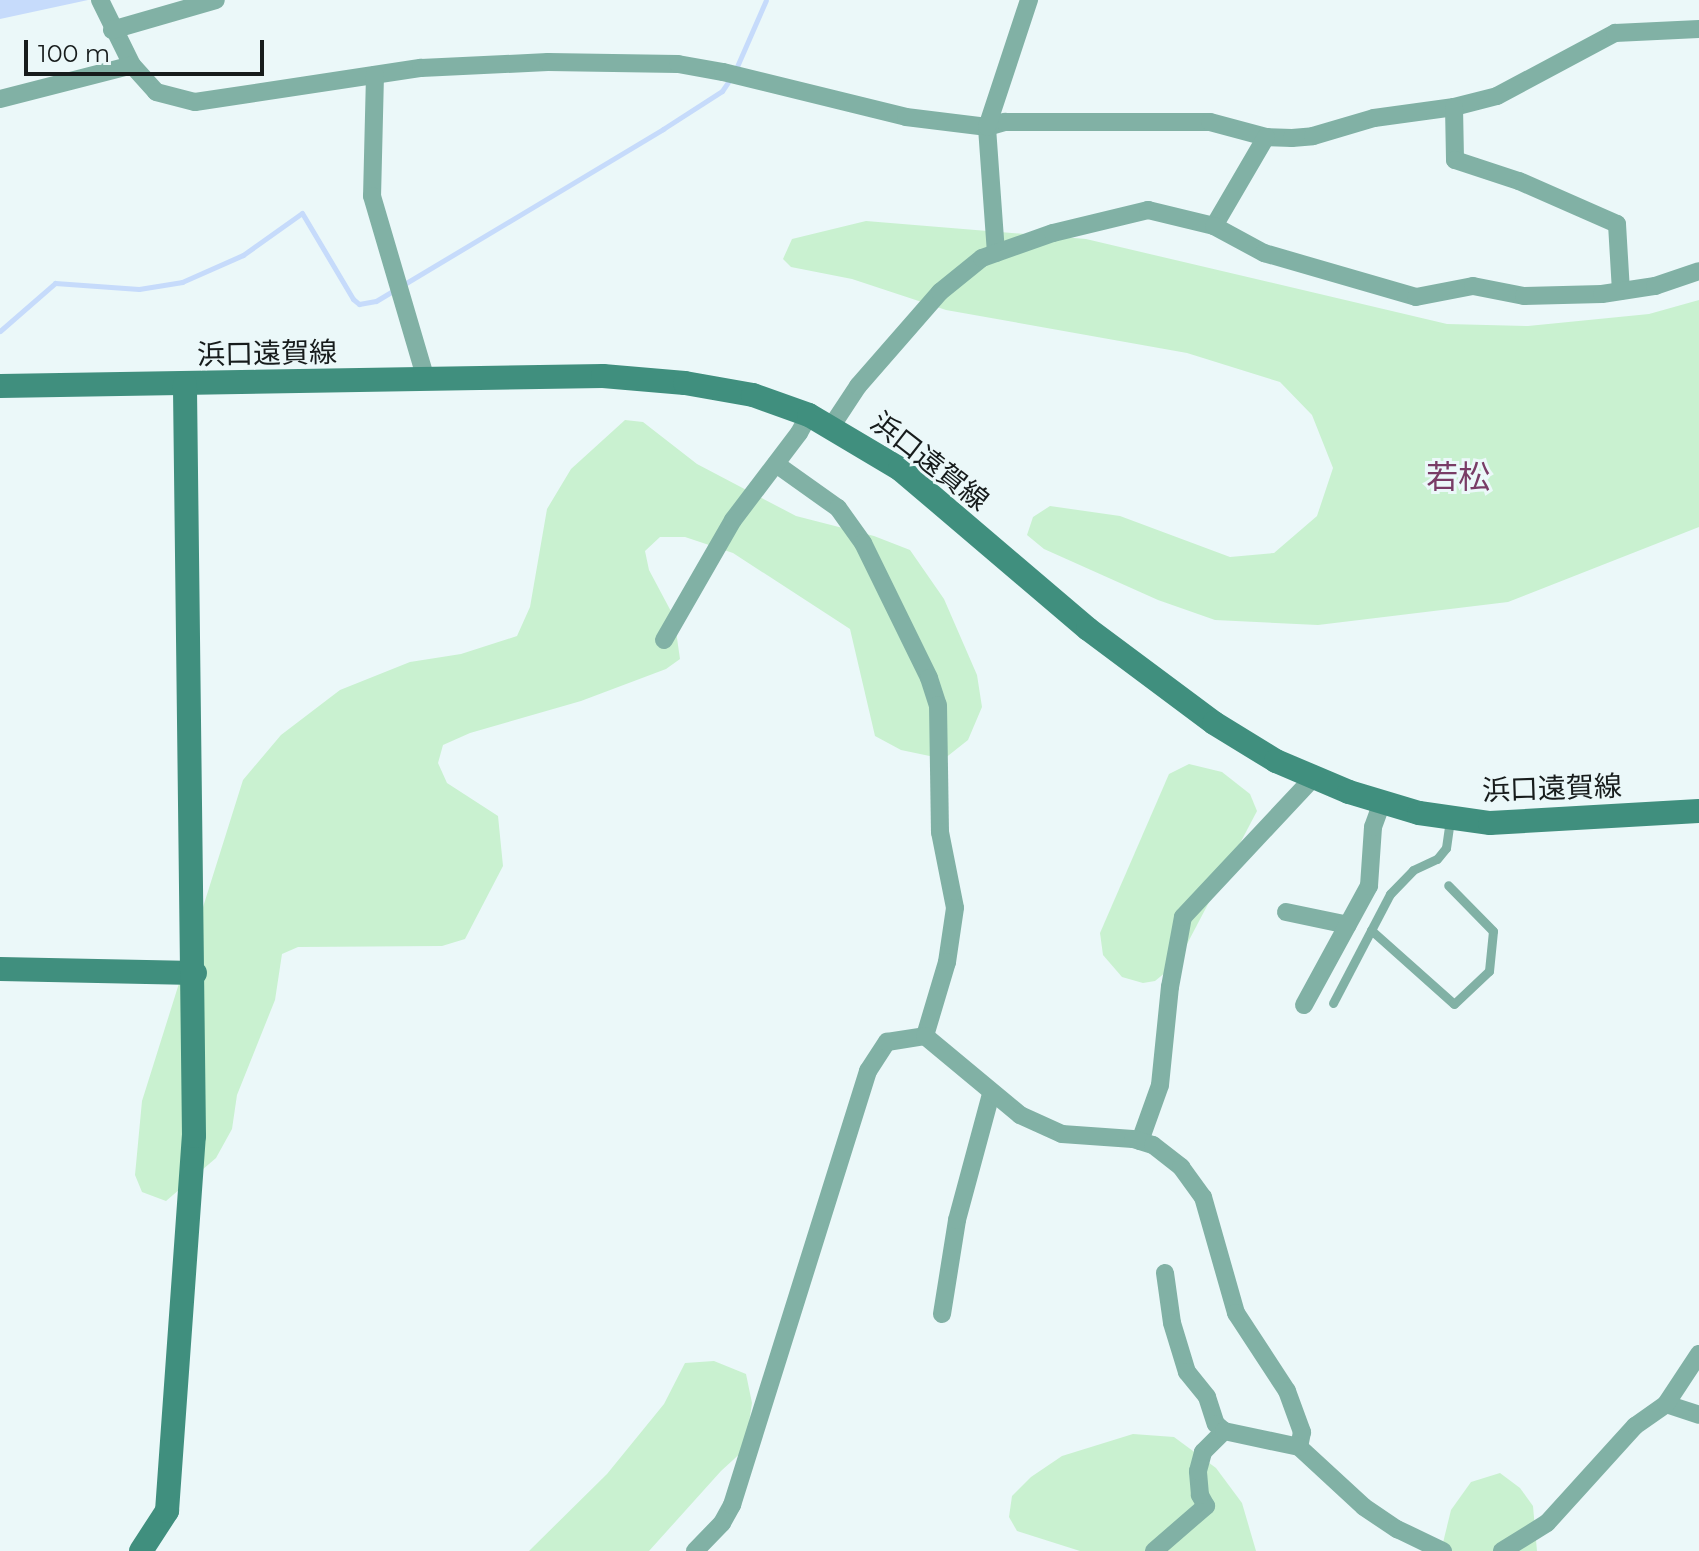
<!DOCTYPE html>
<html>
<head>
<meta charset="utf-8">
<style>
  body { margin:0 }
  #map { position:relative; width:1699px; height:1551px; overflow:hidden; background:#ebf8f9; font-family:Montserrat,"Noto Sans JP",sans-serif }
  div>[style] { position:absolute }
  .green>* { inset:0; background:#c9f1d0 }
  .water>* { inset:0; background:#c6dbfb }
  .stream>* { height:5px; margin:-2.5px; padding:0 2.5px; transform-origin:2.5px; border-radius:2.5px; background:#c6dbfb }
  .lane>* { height:9px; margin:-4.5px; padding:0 4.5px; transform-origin:4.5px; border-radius:4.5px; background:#81b1a5 }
  .street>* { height:18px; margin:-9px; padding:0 9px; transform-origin:9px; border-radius:9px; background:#81b1a5 }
  .secondary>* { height:24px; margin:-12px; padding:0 12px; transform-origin:12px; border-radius:12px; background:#408f7e }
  span { translate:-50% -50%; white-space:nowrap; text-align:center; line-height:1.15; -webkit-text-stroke:6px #ebf8f9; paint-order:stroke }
  .street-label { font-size:28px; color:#171c1c }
  .quarter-label { font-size:32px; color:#793c66 }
  .scale { position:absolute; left:24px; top:40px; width:240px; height:36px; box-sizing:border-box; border:4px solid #171c1c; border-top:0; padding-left:10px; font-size:24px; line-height:28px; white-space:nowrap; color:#171c1c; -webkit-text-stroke:6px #ebf8f9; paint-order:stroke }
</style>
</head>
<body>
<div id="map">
  <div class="green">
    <div style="clip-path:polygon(866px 221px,1086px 239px,1447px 324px,1528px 326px,1649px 314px,1699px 300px,1699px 527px,1508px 602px,1318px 625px,1215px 620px,1158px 600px,1044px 549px,1027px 535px,1033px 517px,1050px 506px,1120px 516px,1230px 557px,1274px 553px,1317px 516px,1333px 468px,1312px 415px,1280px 382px,1187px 353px,946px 310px,852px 279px,791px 267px,783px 259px,792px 239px)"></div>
    <div style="clip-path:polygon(625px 420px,643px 422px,697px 464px,796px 516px,874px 536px,910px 550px,944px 599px,977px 675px,982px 707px,968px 740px,944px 759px,901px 750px,875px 736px,850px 629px,733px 553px,685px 537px,660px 537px,645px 551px,649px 570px,674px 617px,680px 659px,666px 669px,581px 701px,470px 733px,443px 745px,438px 763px,447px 783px,498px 816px,503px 866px,465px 939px,442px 946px,298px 947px,282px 954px,275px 1000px,237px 1095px,232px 1129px,216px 1158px,166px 1201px,142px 1192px,135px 1175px,142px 1101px,243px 780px,281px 735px,340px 690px,410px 662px,461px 654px,517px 636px,530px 607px,547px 509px,571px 469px)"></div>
    <div style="clip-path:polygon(1189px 764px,1222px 772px,1250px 794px,1257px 811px,1177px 963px,1155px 981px,1143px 983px,1122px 977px,1103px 955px,1100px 933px,1169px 774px)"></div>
    <div style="clip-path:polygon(714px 1361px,746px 1374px,752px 1403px,745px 1449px,721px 1471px,649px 1551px,529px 1551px,607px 1474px,664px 1404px,685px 1363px)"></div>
    <div style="clip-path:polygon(1133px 1434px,1174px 1437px,1216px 1468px,1242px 1503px,1256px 1551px,1080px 1551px,1017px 1531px,1009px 1517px,1012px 1496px,1031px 1477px,1062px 1456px)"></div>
    <div style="clip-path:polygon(1500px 1473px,1520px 1488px,1533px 1506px,1537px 1551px,1441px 1551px,1451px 1510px,1471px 1482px)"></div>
  </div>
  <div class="water">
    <div style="clip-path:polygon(0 0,88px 0,0 19px)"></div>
  </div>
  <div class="stream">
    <div style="left:735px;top:71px;width:77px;rotate:-66.4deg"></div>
    <div style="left:0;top:331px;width:73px;rotate:-41.1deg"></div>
    <div style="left:55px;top:283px;width:84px;rotate:4.1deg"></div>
    <div style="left:139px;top:289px;width:44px;rotate:-9.2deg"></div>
    <div style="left:182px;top:282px;width:67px;rotate:-23.9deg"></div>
    <div style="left:243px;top:255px;width:72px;rotate:-35.4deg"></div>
    <div style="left:302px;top:213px;width:100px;rotate:59.3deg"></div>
    <div style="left:353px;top:299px;width:8px;rotate:40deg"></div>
    <div style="left:359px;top:304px;width:17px;rotate:-10deg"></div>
    <div style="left:376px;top:301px;width:335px;rotate:-30.9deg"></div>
    <div style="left:663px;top:129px;width:70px;rotate:-32.8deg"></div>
    <div style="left:722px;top:91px;width:14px;rotate:-56deg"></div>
  </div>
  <div class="lane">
    <div style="left:1371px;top:930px;width:111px;rotate:41.7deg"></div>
    <div style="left:1454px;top:1004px;width:48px;rotate:-43.3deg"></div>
    <div style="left:1489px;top:971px;width:40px;rotate:-84.3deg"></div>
    <div style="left:1493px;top:931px;width:64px;rotate:-134.4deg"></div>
    <div style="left:1333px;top:1003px;width:123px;rotate:-62.4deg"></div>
    <div style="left:1390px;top:894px;width:33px;rotate:-46deg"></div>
    <div style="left:1413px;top:870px;width:26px;rotate:-25deg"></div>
    <div style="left:1437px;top:859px;width:14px;rotate:-51deg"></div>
    <div style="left:1446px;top:848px;width:28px;rotate:-82deg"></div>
  </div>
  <div class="street">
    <div style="left:100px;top:0;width:72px;rotate:63.8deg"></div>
    <div style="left:132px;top:65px;width:36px;rotate:48deg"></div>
    <div style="left:156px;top:92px;width:40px;rotate:14.4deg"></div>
    <div style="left:195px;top:102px;width:229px;rotate:-8.6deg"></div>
    <div style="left:421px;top:68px;width:127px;rotate:-2.7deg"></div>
    <div style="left:548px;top:62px;width:130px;rotate:0.9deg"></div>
    <div style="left:678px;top:64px;width:46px;rotate:10.1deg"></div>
    <div style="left:723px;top:72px;width:188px;rotate:13.8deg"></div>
    <div style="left:906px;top:117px;width:82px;rotate:7deg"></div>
    <div style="left:987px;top:127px;width:19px;rotate:-16deg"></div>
    <div style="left:1005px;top:122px;width:205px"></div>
    <div style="left:1210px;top:122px;width:58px;rotate:15deg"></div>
    <div style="left:1266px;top:137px;width:26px;rotate:2deg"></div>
    <div style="left:1292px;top:138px;width:21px;rotate:-5deg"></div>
    <div style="left:1313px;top:136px;width:64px;rotate:-16.4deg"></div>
    <div style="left:1374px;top:118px;width:81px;rotate:-7.8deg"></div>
    <div style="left:1454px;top:107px;width:44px;rotate:-14.3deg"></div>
    <div style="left:1497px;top:96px;width:134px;rotate:-28.1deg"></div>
    <div style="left:1615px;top:33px;width:84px;rotate:-2.7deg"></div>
    <div style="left:112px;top:30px;width:108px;rotate:-16.1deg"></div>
    <div style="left:375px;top:75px;width:121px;rotate:91.4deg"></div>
    <div style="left:372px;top:196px;width:192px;rotate:73.6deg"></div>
    <div style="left:0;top:99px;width:136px;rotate:-14.4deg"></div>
    <div style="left:1454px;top:107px;width:53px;rotate:88.9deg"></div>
    <div style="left:1455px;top:160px;width:67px;rotate:18.2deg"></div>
    <div style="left:1519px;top:181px;width:107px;rotate:23.7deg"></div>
    <div style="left:1617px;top:224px;width:67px;rotate:86.6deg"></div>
    <div style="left:1214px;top:226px;width:103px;rotate:-59.7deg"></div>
    <div style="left:996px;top:253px;width:126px;rotate:-94.1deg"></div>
    <div style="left:987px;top:127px;width:134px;rotate:-71.7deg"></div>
    <div style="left:831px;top:427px;width:49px;rotate:-56.6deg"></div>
    <div style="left:858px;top:386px;width:125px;rotate:-48.9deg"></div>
    <div style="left:940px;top:292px;width:54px;rotate:-39deg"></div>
    <div style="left:982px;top:258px;width:75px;rotate:-19.4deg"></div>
    <div style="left:1053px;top:233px;width:98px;rotate:-13.6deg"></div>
    <div style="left:1148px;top:210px;width:68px;rotate:13.6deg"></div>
    <div style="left:1214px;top:226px;width:57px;rotate:28.4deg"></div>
    <div style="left:1264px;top:253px;width:158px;rotate:16.1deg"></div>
    <div style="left:1416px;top:297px;width:58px;rotate:-10.9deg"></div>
    <div style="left:1473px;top:286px;width:52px;rotate:11.1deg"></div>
    <div style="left:1524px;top:296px;width:78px;rotate:-1.5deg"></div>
    <div style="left:1602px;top:294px;width:54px;rotate:-8.6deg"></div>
    <div style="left:1655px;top:286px;width:46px;rotate:-18.8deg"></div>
    <div style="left:776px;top:464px;width:76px;rotate:35.4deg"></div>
    <div style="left:838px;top:508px;width:43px;rotate:54.5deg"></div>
    <div style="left:863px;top:543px;width:150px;rotate:63.9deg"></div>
    <div style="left:929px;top:678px;width:28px;rotate:72deg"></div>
    <div style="left:938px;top:705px;width:127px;rotate:89.1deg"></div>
    <div style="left:940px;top:832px;width:77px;rotate:78.8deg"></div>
    <div style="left:955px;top:908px;width:55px;rotate:98.4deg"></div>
    <div style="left:947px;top:962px;width:77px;rotate:106.6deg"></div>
    <div style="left:664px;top:640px;width:138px;rotate:-60.1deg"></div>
    <div style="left:733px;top:520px;width:109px;rotate:-52.8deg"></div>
    <div style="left:799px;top:433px;width:21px;rotate:-61deg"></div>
    <div style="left:1286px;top:912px;width:63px;rotate:11.8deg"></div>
    <div style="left:1304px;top:1005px;width:136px;rotate:-61.4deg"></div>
    <div style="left:1369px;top:886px;width:59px;rotate:-86.1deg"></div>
    <div style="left:1373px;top:827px;width:27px;rotate:-70deg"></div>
    <div style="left:1140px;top:1141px;width:59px;rotate:-70.3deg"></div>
    <div style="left:1160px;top:1085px;width:99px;rotate:-84.2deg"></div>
    <div style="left:1170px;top:987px;width:71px;rotate:-79.5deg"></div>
    <div style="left:1183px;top:917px;width:192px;rotate:-46.9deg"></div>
    <div style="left:1165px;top:1273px;width:50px;rotate:82deg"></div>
    <div style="left:1172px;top:1323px;width:51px;rotate:73deg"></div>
    <div style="left:1187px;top:1372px;width:32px;rotate:51deg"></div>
    <div style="left:1207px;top:1397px;width:28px;rotate:72deg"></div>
    <div style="left:1216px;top:1424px;width:11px;rotate:41deg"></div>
    <div style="left:942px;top:1314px;width:95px;rotate:-80.9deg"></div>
    <div style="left:957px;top:1220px;width:131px;rotate:-74.9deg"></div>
    <div style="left:1666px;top:1404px;width:35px;rotate:18deg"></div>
    <div style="left:695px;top:1551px;width:39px;rotate:-46deg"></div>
    <div style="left:722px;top:1523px;width:21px;rotate:-61deg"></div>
    <div style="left:732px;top:1505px;width:455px;rotate:-72.6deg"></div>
    <div style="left:868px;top:1071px;width:35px;rotate:-57deg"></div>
    <div style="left:887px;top:1042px;width:38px;rotate:-9deg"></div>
    <div style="left:925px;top:1036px;width:124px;rotate:39.7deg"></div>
    <div style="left:1020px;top:1115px;width:46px;rotate:24.3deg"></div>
    <div style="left:1062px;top:1134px;width:71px;rotate:4deg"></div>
    <div style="left:1133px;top:1139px;width:21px;rotate:17deg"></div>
    <div style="left:1153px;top:1145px;width:36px;rotate:38deg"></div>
    <div style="left:1181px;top:1167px;width:37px;rotate:54deg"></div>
    <div style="left:1203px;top:1197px;width:121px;rotate:74.1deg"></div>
    <div style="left:1236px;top:1313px;width:93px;rotate:56.8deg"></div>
    <div style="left:1287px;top:1391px;width:44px;rotate:69.9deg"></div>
    <div style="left:1302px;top:1432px;width:15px;rotate:101deg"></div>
    <div style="left:1299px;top:1447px;width:88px;rotate:42.7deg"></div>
    <div style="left:1364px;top:1507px;width:40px;rotate:34deg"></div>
    <div style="left:1397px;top:1529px;width:51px;rotate:25.6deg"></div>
    <div style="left:1154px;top:1551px;width:69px;rotate:-40.9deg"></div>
    <div style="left:1206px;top:1506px;width:13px;rotate:-119deg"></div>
    <div style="left:1200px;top:1495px;width:24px;rotate:-95deg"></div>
    <div style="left:1198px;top:1471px;width:20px;rotate:-75deg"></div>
    <div style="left:1203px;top:1452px;width:30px;rotate:-45deg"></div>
    <div style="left:1224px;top:1431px;width:77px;rotate:12deg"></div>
    <div style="left:1502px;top:1551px;width:53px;rotate:-31.9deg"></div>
    <div style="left:1547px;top:1523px;width:131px;rotate:-47.8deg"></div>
    <div style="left:1635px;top:1426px;width:38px;rotate:-35deg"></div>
    <div style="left:1666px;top:1404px;width:60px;rotate:-56.6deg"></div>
  </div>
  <div class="secondary">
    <div style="left:0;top:386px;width:603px;rotate:-0.95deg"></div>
    <div style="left:603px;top:376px;width:82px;rotate:4.9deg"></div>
    <div style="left:685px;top:383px;width:69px;rotate:10deg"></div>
    <div style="left:753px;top:395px;width:59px;rotate:19.7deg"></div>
    <div style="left:809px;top:415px;width:106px;rotate:30.7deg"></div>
    <div style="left:900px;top:469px;width:247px;rotate:40.4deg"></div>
    <div style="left:1088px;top:629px;width:157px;rotate:36.7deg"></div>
    <div style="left:1214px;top:723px;width:73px;rotate:31.5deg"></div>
    <div style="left:1276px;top:761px;width:79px;rotate:23deg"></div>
    <div style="left:1349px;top:792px;width:73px;rotate:16.7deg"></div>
    <div style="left:1419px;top:813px;width:72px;rotate:8deg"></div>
    <div style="left:1490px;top:823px;width:209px;rotate:-3.3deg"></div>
    <div style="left:0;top:969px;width:195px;rotate:1.2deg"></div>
    <div style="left:141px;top:1551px;width:48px;rotate:-57deg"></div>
    <div style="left:167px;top:1511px;width:376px;rotate:-85.9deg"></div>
    <div style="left:194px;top:1136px;width:752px;rotate:-90.69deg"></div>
  </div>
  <div class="street-label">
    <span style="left:267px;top:353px;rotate:-1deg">浜口遠賀線</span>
    <span style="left:930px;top:461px;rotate:38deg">浜口遠賀線</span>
    <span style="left:1552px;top:788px;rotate:-2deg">浜口遠賀線</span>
  </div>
  <div class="quarter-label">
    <span style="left:1458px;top:477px">若松</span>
  </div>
  <div class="scale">100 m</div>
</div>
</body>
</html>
